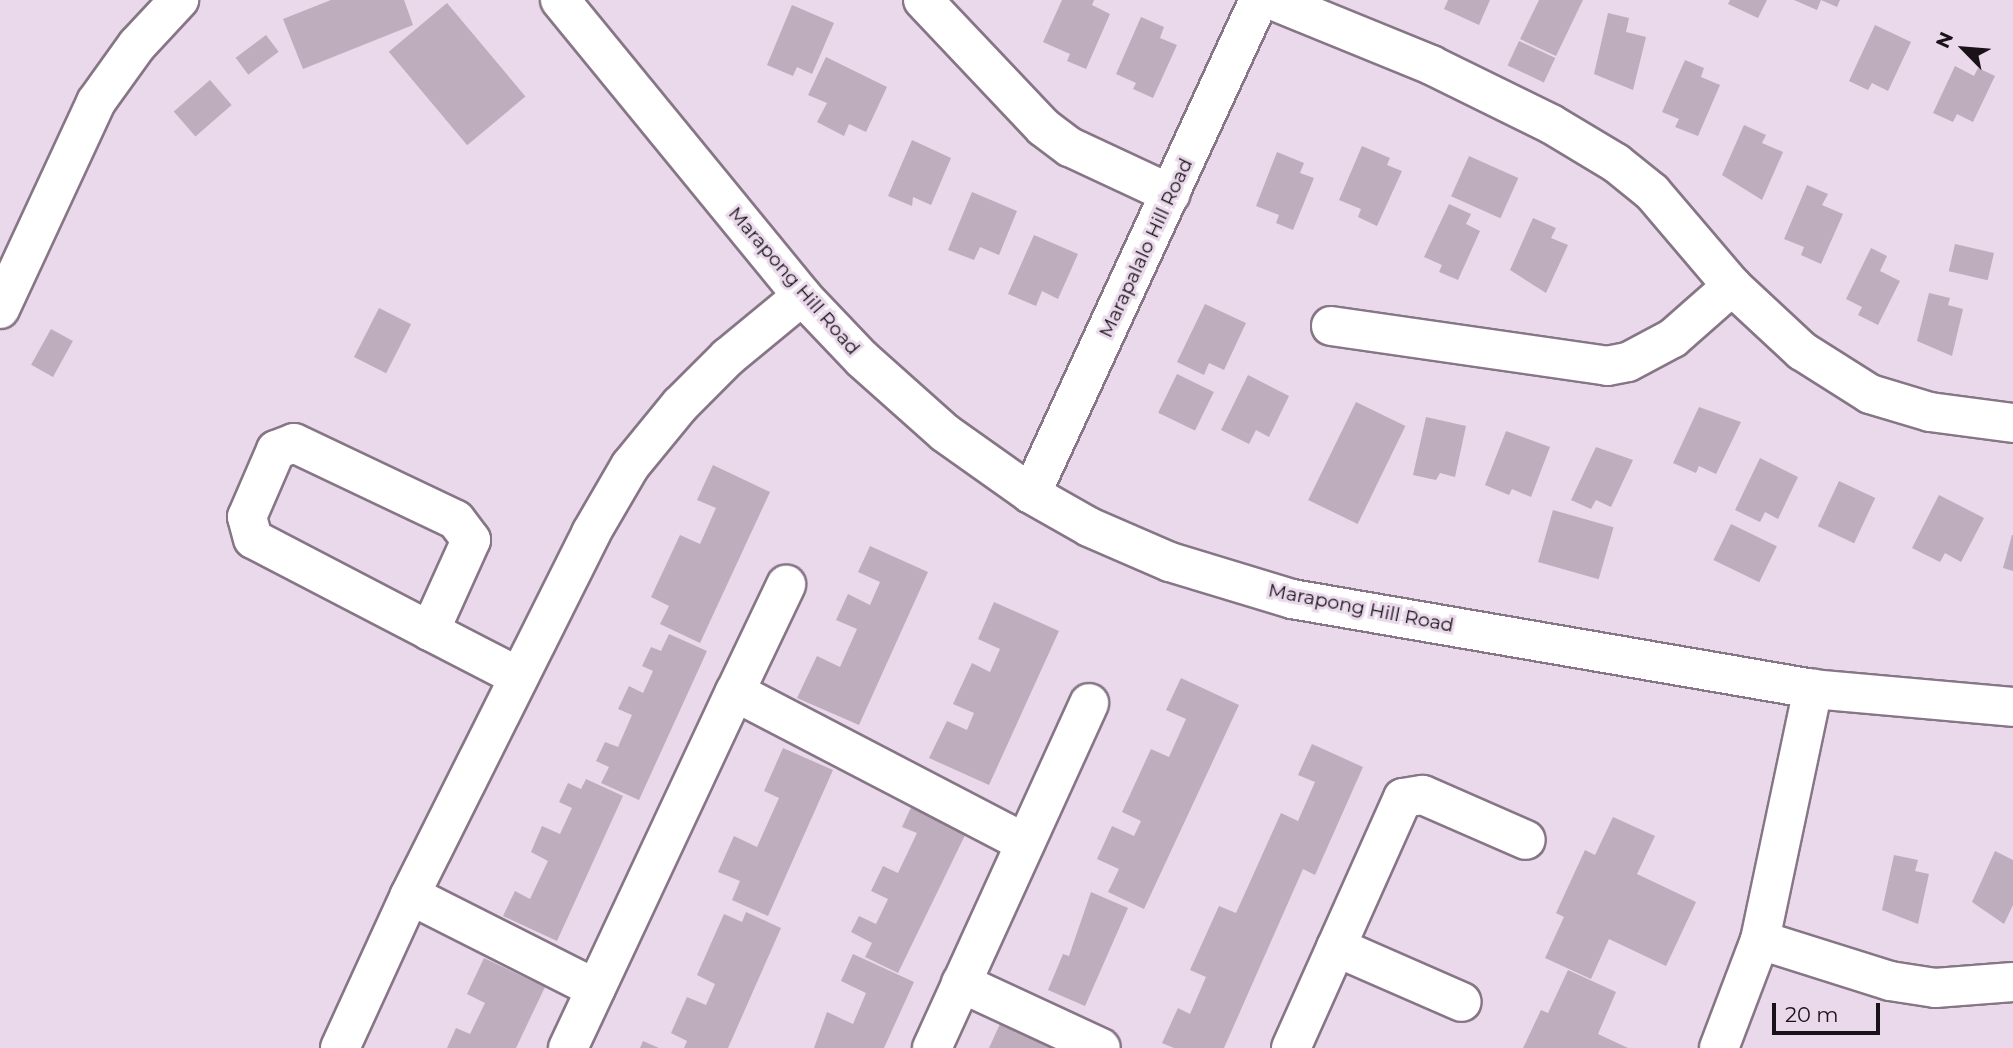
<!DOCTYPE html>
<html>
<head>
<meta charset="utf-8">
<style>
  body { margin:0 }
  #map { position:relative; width:2013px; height:1048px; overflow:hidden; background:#ead9ea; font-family:Montserrat,sans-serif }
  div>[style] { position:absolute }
  .building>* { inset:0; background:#bdadbd; transform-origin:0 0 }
  .roads { filter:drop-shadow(2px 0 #867686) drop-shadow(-2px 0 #867686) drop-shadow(0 2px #867686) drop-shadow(0 -2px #867686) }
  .minor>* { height:38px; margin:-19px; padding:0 19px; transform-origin:19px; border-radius:19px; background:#fff }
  span { translate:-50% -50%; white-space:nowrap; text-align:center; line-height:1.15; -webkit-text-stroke:6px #ead9ea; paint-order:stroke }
  .street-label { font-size:19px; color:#191319 }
  .north { position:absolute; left:1929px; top:14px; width:70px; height:70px; -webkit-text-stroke:5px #ead9ea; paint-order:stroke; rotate:295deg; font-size:19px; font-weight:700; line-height:28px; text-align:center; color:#191319 }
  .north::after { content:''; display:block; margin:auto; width:24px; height:32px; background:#191319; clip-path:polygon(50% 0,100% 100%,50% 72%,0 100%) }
  .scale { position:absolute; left:1772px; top:1003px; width:108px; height:32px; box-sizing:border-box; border:4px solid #191319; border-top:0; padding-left:9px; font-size:21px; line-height:24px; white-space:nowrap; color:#191319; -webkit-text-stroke:5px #ead9ea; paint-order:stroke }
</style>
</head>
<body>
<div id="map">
  <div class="building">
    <div style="clip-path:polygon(331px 0,404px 0,413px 25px,303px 69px,283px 19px)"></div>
    <div style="clip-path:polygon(1062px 0,1094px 0,1092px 5px,1110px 14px,1086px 69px,1067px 61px,1070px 54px,1043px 42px)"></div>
    <div style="clip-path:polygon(1448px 0,1490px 0,1479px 25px,1444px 9px)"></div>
    <div style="clip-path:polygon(1539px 0,1583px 0,1556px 56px,1520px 39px)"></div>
    <div style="clip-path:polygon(1730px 0,1767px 0,1758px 18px,1728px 4px)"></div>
    <div style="clip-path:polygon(1794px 0,1840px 0,1837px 7px,1821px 0,1817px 10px)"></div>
    <div style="left:447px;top:3px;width:122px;height:76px;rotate:50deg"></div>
    <div style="clip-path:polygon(792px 5px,834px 23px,812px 74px,797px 67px,793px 76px,767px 65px)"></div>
    <div style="clip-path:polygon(1608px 13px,1629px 18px,1626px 32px,1646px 37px,1633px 90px,1594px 74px)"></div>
    <div style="clip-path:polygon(1141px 17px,1164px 27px,1160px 38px,1177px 45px,1153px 98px,1133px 89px,1136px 83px,1116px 74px)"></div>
    <div style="clip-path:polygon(1875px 25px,1911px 42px,1888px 91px,1872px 83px,1868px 90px,1849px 81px)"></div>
    <div style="left:266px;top:35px;width:21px;height:38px;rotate:53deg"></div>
    <div style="left:1519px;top:41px;width:40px;height:27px;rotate:25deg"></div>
    <div style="clip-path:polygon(826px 57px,887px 87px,866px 132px,849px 124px,844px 136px,817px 122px,827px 103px,808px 95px)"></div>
    <div style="clip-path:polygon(1685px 60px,1704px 68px,1701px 77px,1720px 85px,1698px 136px,1675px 127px,1679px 119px,1662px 112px)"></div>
    <div style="clip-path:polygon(1955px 66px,1974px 76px,1978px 68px,1995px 76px,1973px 122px,1957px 114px,1953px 122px,1933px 113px)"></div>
    <div style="left:210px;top:80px;width:33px;height:48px;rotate:49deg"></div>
    <div style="clip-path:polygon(1744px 125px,1766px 135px,1762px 143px,1783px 152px,1762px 200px,1722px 175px)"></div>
    <div style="clip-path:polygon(912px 140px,951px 158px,931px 205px,913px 197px,912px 206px,888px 196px)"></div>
    <div style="clip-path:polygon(1362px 146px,1390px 158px,1387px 165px,1402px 171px,1377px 226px,1358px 217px,1361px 209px,1339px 200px)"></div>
    <div style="clip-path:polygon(1277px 152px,1304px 163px,1300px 173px,1314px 178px,1293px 230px,1276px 223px,1279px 215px,1256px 206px)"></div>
    <div style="left:1469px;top:156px;width:54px;height:44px;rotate:24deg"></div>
    <div style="clip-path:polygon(1807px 185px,1828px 194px,1822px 205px,1843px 214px,1821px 264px,1801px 255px,1804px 247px,1784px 239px)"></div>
    <div style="clip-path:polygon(972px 192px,1017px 211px,999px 255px,980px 247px,974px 260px,948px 250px)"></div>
    <div style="clip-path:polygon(1449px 204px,1471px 214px,1466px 224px,1480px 231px,1458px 280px,1439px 272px,1442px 265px,1424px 257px)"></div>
    <div style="clip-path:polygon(1533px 218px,1556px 228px,1551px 238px,1568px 245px,1546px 293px,1510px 270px)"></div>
    <div style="clip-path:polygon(1034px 235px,1078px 254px,1058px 299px,1042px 291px,1036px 306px,1008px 294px)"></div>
    <div style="left:1955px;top:244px;width:40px;height:28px;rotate:13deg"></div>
    <div style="clip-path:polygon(1871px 248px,1887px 256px,1880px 271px,1900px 281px,1878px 325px,1858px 315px,1862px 307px,1846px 299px)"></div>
    <div style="clip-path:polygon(1929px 293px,1950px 298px,1948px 305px,1963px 309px,1952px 356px,1917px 341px)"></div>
    <div style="clip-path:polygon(1205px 304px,1246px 323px,1224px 370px,1209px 363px,1204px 375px,1177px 362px)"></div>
    <div style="left:379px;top:308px;width:36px;height:55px;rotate:27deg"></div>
    <div style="left:51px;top:329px;width:25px;height:41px;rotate:29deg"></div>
    <div style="left:1177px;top:374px;width:41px;height:43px;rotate:26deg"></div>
    <div style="clip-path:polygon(1248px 375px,1289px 396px,1269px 437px,1256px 430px,1249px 444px,1221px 430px)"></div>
    <div style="left:1356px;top:402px;width:55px;height:109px;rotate:26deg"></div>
    <div style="clip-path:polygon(1699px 407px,1741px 422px,1716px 474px,1699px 466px,1696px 473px,1673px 463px)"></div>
    <div style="clip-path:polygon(1426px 417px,1466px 426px,1455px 477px,1440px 473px,1436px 480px,1413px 475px)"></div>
    <div style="clip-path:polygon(1506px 431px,1550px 447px,1531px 497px,1512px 489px,1509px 495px,1485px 485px)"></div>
    <div style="clip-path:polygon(1596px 447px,1633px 460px,1611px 507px,1596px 500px,1591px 509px,1571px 500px)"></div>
    <div style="clip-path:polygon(1760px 458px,1798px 477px,1778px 519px,1765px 512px,1760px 522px,1735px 510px)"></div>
    <div style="clip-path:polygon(713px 465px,770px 492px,700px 643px,660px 624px,669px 606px,651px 597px,680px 535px,700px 544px,716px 508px,697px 500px)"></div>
    <div style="left:1839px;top:481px;width:40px;height:50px;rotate:25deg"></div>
    <div style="clip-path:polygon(1939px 495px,1984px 518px,1961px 562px,1945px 553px,1940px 562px,1912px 548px)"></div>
    <div style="left:1553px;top:510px;width:63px;height:54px;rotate:16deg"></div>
    <div style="left:1731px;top:524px;width:51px;height:40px;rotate:26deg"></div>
    <div style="clip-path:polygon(2012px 535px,2013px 535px,2013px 571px,2003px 568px)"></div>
    <div style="clip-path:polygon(870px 546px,928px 572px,859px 725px,797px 698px,817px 656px,840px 667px,857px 629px,836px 620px,848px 594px,870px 605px,880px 582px,858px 572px)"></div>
    <div style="clip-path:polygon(994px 602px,1059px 631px,989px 785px,929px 758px,947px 721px,967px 730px,974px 713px,953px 704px,972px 663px,990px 672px,1000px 649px,978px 639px)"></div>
    <div style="clip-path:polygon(669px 634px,707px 651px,639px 800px,601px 783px,609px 767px,596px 761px,605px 742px,618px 747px,632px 715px,618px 709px,629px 686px,643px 693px,653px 671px,642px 666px,651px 647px,661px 651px)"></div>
    <div style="clip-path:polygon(1181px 678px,1239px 705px,1144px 909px,1108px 892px,1119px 869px,1097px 859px,1112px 826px,1134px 836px,1141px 821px,1122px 812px,1151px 749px,1169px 757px,1186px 719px,1166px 710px)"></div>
    <div style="clip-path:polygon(1312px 744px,1363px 767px,1315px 875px,1303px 869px,1224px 1048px,1174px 1048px,1162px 1043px,1178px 1008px,1190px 1014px,1206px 977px,1190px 970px,1219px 906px,1236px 913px,1281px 813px,1298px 821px,1315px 782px,1298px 775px)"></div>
    <div style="clip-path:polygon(783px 748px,833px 770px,768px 916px,732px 900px,740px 881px,718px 872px,734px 836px,757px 847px,779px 798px,764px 791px)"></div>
    <div style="clip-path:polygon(586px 779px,623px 796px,557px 941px,503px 916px,515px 891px,530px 899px,548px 861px,531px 852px,542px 826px,560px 834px,572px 808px,559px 802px,568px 783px,581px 789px)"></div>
    <div style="clip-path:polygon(914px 801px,969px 827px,898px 973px,865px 957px,872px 943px,851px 932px,859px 916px,876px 924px,888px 899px,871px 891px,883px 866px,898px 873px,917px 833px,902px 827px)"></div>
    <div style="clip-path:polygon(1613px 817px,1655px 836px,1637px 874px,1696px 902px,1666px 966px,1609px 939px,1591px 979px,1545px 958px,1564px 917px,1556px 913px,1585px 850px,1595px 855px)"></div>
    <div style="clip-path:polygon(1995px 851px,2013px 860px,2013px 905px,2004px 924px,1972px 902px)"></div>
    <div style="clip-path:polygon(1894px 855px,1918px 860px,1915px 871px,1929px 874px,1918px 924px,1882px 910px)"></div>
    <div style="clip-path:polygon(1091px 892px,1128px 908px,1085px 1006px,1048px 990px,1063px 954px,1069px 956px)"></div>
    <div style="clip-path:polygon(746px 912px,781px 928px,728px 1048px,684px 1048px,687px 1041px,671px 1033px,687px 997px,706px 1005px,715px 984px,697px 975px,724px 914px,742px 922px)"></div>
    <div style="clip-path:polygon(853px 954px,914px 982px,884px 1048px,814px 1048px,827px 1012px,853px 1024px,866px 993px,841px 981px)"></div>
    <div style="clip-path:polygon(484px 958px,545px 987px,516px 1048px,447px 1048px,456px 1028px,470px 1034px,485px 1003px,467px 994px)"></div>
    <div style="clip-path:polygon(1568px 970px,1616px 992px,1598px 1034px,1628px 1048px,1523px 1048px,1541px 1010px,1548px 1013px)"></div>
    <div style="clip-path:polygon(1005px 1013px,1072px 1048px,989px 1048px)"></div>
    <div style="clip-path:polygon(643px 1041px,659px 1048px,640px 1048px)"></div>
  </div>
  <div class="roads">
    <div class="minor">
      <div style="left:560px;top:0;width:382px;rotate:50.7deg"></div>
      <div style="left:802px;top:296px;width:87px;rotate:46.4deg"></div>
      <div style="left:862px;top:359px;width:111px;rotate:41.7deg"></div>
      <div style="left:945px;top:433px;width:105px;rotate:35.3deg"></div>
      <div style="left:1031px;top:494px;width:67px;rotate:29.6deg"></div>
      <div style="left:1089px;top:527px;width:88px;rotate:23.4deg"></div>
      <div style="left:1170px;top:562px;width:127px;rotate:16.9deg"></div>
      <div style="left:1292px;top:599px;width:529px;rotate:9.8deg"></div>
      <div style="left:1813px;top:689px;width:201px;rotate:5.1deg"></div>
      <div style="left:923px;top:0;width:175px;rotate:46.6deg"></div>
      <div style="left:1043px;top:127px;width:34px;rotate:37deg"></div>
      <div style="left:1070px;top:147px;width:111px;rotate:25deg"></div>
      <div style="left:1272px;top:0;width:172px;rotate:22.2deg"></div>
      <div style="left:1431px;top:65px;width:134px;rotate:26.2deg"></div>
      <div style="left:1551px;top:124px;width:76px;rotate:31deg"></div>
      <div style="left:1616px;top:163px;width:46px;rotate:38.9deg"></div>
      <div style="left:1652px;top:192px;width:123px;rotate:49.6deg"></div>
      <div style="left:1732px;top:286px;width:96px;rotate:42.9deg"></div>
      <div style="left:1802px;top:351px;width:80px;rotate:32.3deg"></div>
      <div style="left:1870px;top:394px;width:63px;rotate:16.7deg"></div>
      <div style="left:1930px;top:412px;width:84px;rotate:7.5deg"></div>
      <div style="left:0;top:309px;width:228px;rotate:-65.1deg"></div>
      <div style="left:96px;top:102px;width:70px;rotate:-54.3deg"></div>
      <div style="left:137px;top:45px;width:62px;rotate:-47deg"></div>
      <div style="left:1331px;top:326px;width:279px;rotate:8.2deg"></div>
      <div style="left:1607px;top:366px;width:21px;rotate:-11deg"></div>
      <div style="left:1628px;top:362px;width:51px;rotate:-28.1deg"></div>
      <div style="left:1673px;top:338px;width:79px;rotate:-41.4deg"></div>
      <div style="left:294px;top:443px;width:179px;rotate:25.4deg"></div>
      <div style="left:456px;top:520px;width:25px;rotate:53deg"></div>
      <div style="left:471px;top:540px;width:100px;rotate:114.3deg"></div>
      <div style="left:430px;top:631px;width:199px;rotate:-152.5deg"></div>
      <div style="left:253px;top:539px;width:23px;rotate:-105deg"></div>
      <div style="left:247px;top:517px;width:73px;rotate:-66.6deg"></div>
      <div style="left:276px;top:450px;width:19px;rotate:-21deg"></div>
      <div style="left:1031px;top:494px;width:544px;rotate:-65.22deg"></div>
      <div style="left:430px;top:631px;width:100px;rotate:27.3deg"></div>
      <div style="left:735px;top:692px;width:119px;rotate:-64.5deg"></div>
      <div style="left:410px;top:895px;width:208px;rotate:26.8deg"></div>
      <div style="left:1760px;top:940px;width:136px;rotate:17.5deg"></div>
      <div style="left:1890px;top:981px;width:46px;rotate:8.8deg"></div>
      <div style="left:1935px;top:988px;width:78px;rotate:-4.4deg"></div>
      <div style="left:1336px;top:947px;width:137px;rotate:23.6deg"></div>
      <div style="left:961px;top:983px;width:154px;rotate:24.9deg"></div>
      <div style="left:340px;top:1048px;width:168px;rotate:-65.4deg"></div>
      <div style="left:410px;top:895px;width:405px;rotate:-63.4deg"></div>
      <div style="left:591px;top:533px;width:78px;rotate:-59.8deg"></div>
      <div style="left:630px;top:466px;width:79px;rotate:-50.7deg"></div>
      <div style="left:680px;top:405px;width:68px;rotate:-45deg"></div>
      <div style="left:728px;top:357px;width:96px;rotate:-39.5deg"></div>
      <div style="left:568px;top:1048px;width:393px;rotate:-64.9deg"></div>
      <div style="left:735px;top:692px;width:327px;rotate:27.5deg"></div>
      <div style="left:932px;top:1048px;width:379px;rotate:-65.5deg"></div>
      <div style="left:1291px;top:1048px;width:274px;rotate:-65.9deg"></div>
      <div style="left:1403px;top:798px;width:20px;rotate:-9deg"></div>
      <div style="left:1423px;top:795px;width:112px;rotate:23.6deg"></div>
      <div style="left:1719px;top:1048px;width:116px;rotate:-69.2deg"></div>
      <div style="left:1760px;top:940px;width:257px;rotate:-78.1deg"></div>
    </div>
  </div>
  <div class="street-label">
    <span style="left:1146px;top:248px;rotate:-65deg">Marapalalo Hill Road</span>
    <span style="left:794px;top:281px;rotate:49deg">Marapong Hill Road</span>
    <span style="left:1361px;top:608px;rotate:11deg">Marapong Hill Road</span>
  </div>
  <div class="north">N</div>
  <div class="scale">20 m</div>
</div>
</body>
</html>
